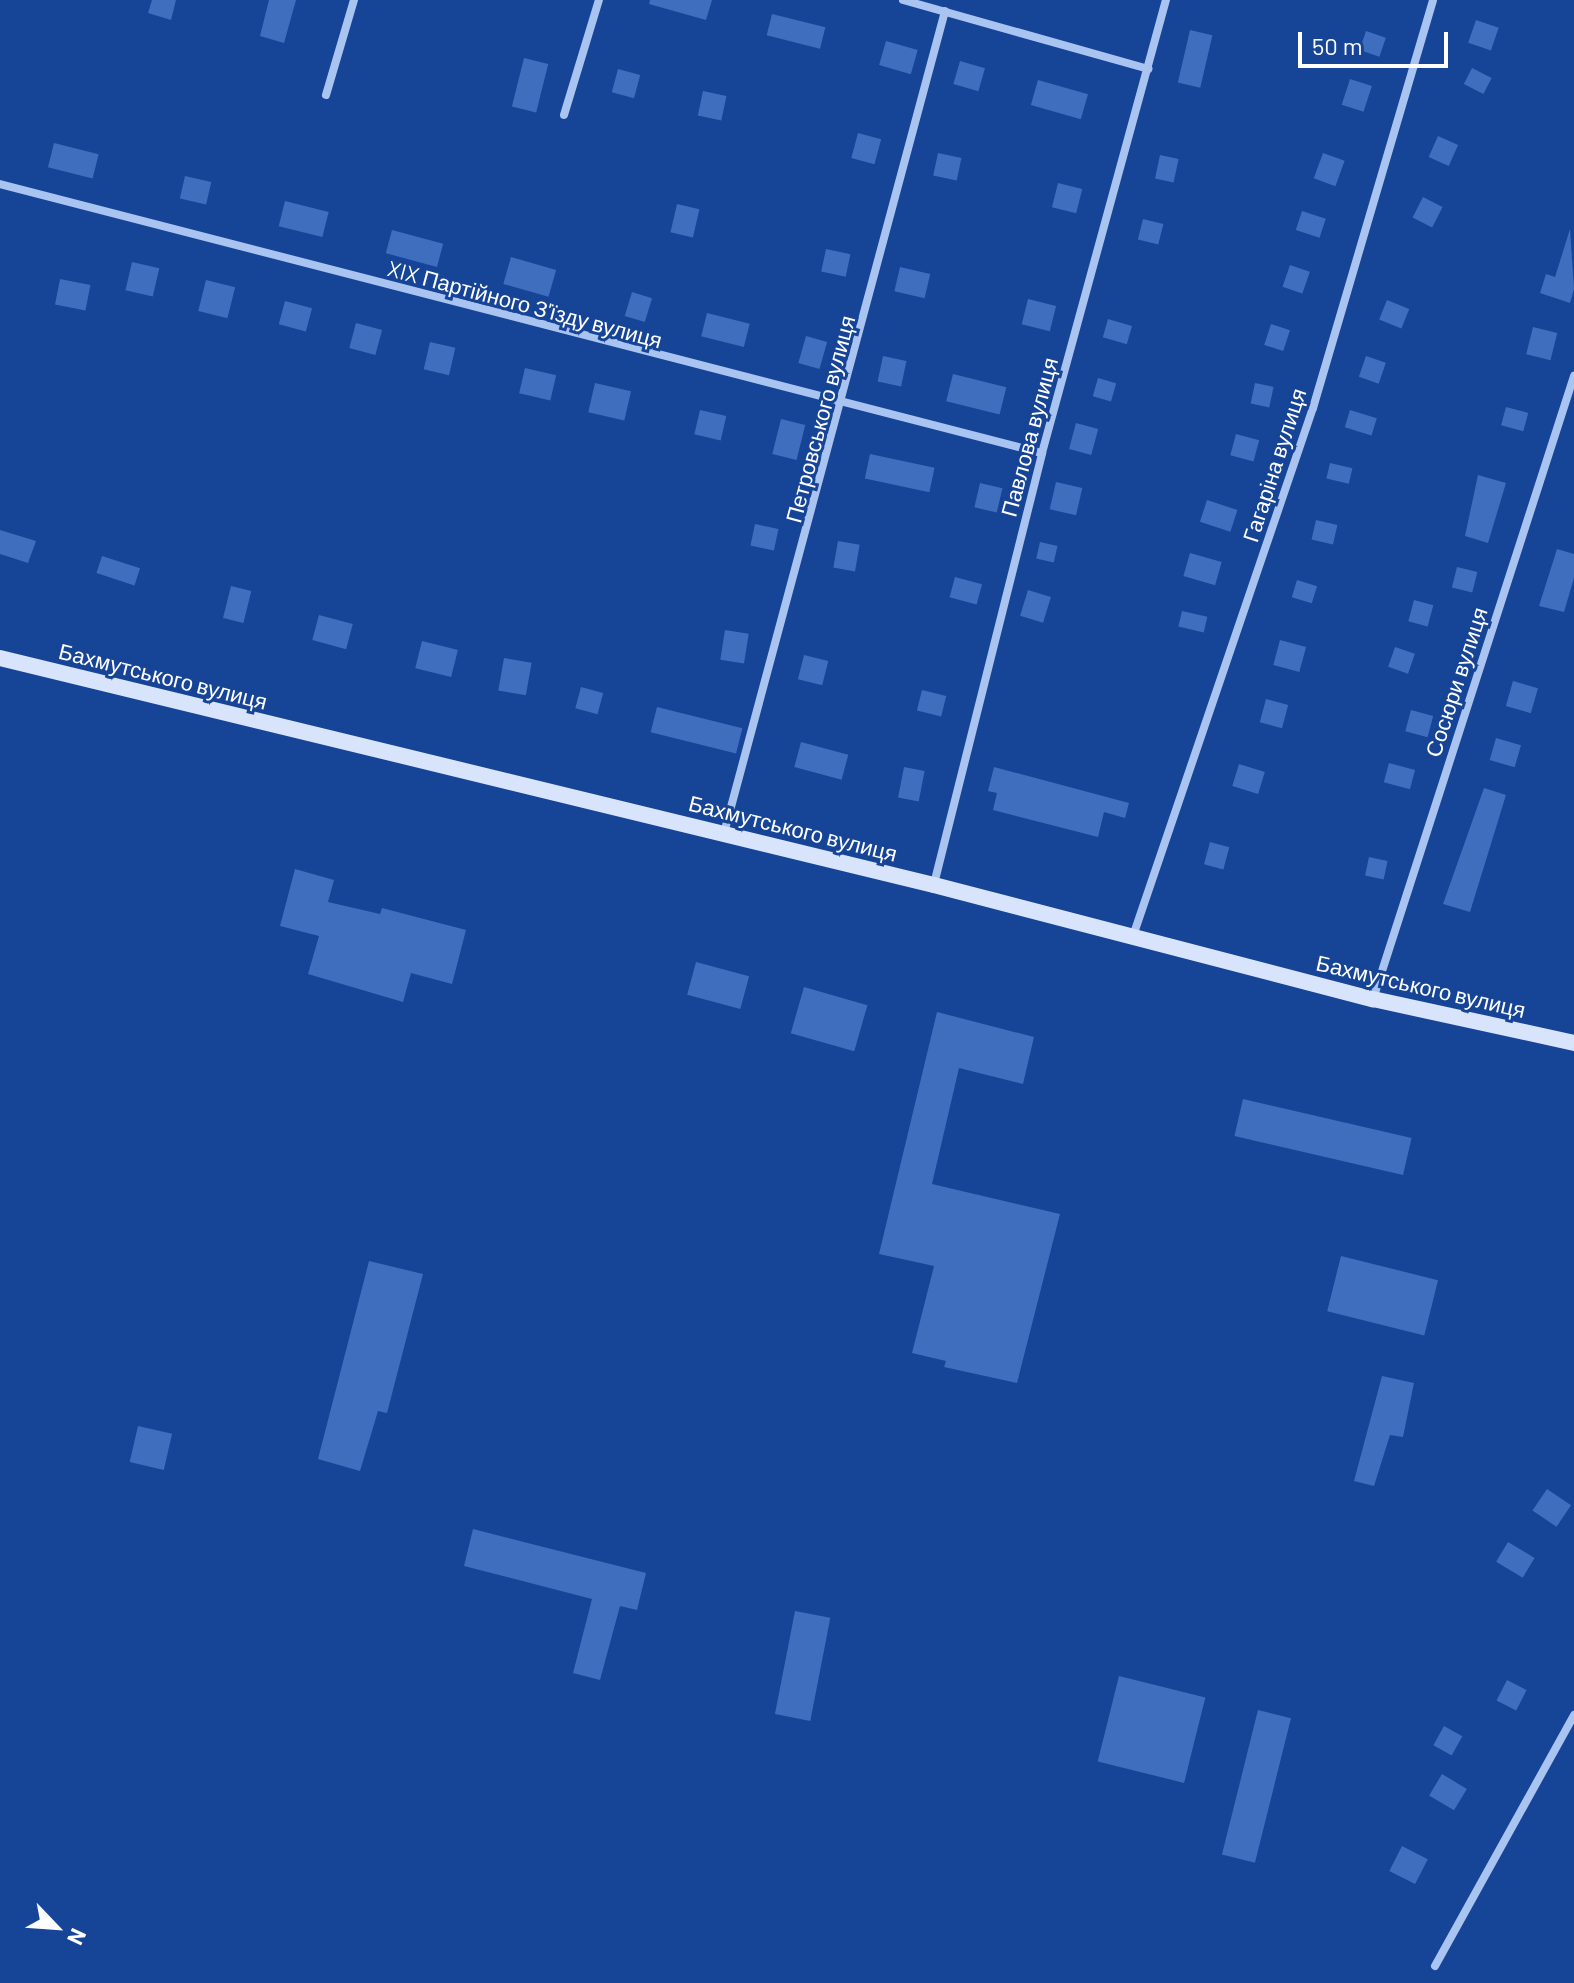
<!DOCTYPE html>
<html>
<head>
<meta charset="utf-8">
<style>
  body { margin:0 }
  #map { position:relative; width:1574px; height:1983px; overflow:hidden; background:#164497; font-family:Barlow,sans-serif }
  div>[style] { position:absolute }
  .building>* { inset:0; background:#3f6ebf; transform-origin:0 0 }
  .street>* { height:8px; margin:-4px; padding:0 4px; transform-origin:4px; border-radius:4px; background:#a9c4f1 }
  .secondary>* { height:16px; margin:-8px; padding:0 8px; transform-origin:8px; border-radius:8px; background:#d8e4fc }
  span { translate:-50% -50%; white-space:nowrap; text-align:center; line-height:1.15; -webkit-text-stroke:6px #164497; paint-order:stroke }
  .street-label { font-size:22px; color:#fff }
  .north { position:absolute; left:16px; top:1887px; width:80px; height:80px; -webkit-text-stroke:6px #164497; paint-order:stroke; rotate:115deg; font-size:22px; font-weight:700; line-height:32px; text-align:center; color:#fff }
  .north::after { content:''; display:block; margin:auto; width:28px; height:36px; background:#fff; clip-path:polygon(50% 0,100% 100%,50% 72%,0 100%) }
  .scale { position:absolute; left:1298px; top:32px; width:150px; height:36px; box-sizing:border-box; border:4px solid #fff; border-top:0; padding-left:10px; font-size:24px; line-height:28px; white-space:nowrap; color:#fff; -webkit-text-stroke:6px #164497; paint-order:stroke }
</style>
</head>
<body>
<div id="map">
  <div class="building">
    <div style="clip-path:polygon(152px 0,176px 0,171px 20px,148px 13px)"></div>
    <div style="clip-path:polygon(269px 0,296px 0,284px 43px,260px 36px)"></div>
    <div style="clip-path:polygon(650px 0,712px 0,706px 20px,649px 4px)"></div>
    <div style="left:772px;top:14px;width:55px;height:22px;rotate:14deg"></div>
    <div style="left:1476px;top:20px;width:24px;height:24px;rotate:19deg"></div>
    <div style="left:1190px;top:30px;width:23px;height:54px;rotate:13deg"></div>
    <div style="left:1366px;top:31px;width:21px;height:20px;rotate:19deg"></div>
    <div style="left:886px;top:41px;width:33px;height:25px;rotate:16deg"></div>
    <div style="left:524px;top:58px;width:25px;height:50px;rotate:14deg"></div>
    <div style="left:960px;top:61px;width:26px;height:24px;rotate:16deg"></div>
    <div style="left:1472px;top:68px;width:22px;height:18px;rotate:27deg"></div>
    <div style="left:618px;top:69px;width:23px;height:24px;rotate:15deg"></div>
    <div style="left:1350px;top:79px;width:23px;height:27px;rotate:18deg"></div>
    <div style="left:1038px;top:80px;width:52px;height:26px;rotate:16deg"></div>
    <div style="left:703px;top:91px;width:24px;height:25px;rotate:12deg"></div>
    <div style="left:858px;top:133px;width:24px;height:26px;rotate:15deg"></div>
    <div style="left:1438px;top:136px;width:22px;height:23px;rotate:24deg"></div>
    <div style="left:54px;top:143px;width:46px;height:25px;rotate:14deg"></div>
    <div style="left:938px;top:153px;width:24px;height:23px;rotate:12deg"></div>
    <div style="left:1323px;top:153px;width:23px;height:27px;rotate:20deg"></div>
    <div style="left:1160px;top:155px;width:19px;height:24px;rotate:12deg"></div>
    <div style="left:185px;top:176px;width:27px;height:23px;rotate:13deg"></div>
    <div style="left:1058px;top:183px;width:25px;height:25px;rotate:14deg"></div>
    <div style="left:1423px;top:197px;width:22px;height:23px;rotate:27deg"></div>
    <div style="left:285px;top:201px;width:45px;height:26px;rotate:14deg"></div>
    <div style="left:677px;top:204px;width:23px;height:29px;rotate:13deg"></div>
    <div style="left:1302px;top:211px;width:25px;height:20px;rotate:18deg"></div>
    <div style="left:1143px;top:219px;width:21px;height:21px;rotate:14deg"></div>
    <div style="clip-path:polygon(1570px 229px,1574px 289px,1570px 303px,1540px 293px,1546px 274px,1555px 277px)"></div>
    <div style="left:392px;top:230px;width:53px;height:24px;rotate:15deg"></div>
    <div style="left:826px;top:249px;width:25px;height:23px;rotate:12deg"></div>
    <div style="left:511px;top:257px;width:47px;height:28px;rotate:16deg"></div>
    <div style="left:132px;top:262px;width:28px;height:29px;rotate:13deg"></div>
    <div style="left:1290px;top:265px;width:21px;height:23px;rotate:19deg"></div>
    <div style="left:900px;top:267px;width:31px;height:25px;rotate:13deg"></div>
    <div style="left:60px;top:279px;width:31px;height:26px;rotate:11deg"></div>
    <div style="left:206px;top:280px;width:30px;height:32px;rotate:14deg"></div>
    <div style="left:632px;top:292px;width:21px;height:25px;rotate:17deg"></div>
    <div style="left:1028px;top:299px;width:29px;height:26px;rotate:14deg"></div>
    <div style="left:1387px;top:300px;width:24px;height:21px;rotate:22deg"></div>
    <div style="left:285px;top:301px;width:28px;height:24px;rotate:15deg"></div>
    <div style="left:707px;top:313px;width:44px;height:24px;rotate:14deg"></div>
    <div style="left:1108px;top:319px;width:25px;height:19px;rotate:16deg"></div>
    <div style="left:356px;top:323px;width:27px;height:26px;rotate:15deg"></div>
    <div style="left:1271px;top:324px;width:20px;height:22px;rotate:18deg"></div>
    <div style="left:1533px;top:327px;width:25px;height:28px;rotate:14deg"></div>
    <div style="left:806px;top:336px;width:22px;height:28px;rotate:16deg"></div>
    <div style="left:430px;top:342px;width:26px;height:28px;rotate:13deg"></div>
    <div style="left:883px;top:356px;width:24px;height:26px;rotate:12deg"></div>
    <div style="left:1366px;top:356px;width:21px;height:22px;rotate:19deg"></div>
    <div style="left:525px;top:368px;width:32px;height:26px;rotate:13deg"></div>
    <div style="left:953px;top:374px;width:55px;height:28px;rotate:14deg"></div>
    <div style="left:1098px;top:378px;width:19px;height:19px;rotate:16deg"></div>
    <div style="left:595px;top:383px;width:37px;height:30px;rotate:13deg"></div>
    <div style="left:1255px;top:383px;width:19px;height:21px;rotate:12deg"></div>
    <div style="left:1506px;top:407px;width:23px;height:19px;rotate:15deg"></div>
    <div style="left:700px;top:410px;width:27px;height:25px;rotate:13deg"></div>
    <div style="left:1350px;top:410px;width:28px;height:18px;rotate:17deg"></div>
    <div style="left:781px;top:419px;width:25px;height:36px;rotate:14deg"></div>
    <div style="left:1076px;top:423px;width:23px;height:27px;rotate:15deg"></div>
    <div style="left:1236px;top:434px;width:24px;height:22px;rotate:15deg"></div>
    <div style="left:870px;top:454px;width:66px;height:25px;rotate:12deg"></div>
    <div style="left:1330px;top:463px;width:23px;height:16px;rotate:13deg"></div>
    <div style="clip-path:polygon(1478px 475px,1506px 483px,1488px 543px,1465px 536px)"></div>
    <div style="left:1056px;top:482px;width:27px;height:28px;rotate:13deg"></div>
    <div style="left:980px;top:483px;width:23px;height:25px;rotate:13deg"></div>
    <div style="left:1207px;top:500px;width:32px;height:23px;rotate:18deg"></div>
    <div style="left:1316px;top:520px;width:22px;height:20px;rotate:13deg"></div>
    <div style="left:755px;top:524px;width:24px;height:22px;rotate:12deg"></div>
    <div style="clip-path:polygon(0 530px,36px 541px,28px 563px,0 554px)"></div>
    <div style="left:838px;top:541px;width:22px;height:27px;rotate:10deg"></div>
    <div style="left:1040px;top:542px;width:18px;height:17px;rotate:13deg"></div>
    <div style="clip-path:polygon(1557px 549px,1574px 554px,1574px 578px,1564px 612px,1539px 606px)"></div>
    <div style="left:1190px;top:553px;width:33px;height:24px;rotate:16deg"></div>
    <div style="left:102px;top:556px;width:40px;height:18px;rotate:18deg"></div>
    <div style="left:1457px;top:567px;width:21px;height:21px;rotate:14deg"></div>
    <div style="left:955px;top:577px;width:28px;height:21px;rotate:15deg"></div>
    <div style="left:1297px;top:580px;width:21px;height:18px;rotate:17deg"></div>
    <div style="left:231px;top:586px;width:21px;height:33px;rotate:14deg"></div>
    <div style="left:1028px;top:590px;width:24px;height:27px;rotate:17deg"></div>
    <div style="left:1414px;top:600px;width:20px;height:22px;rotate:15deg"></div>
    <div style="left:1182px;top:611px;width:26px;height:16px;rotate:13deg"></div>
    <div style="left:319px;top:615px;width:35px;height:26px;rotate:15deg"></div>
    <div style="left:725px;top:630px;width:24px;height:30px;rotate:9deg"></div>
    <div style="left:1280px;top:640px;width:27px;height:26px;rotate:15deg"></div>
    <div style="left:422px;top:641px;width:37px;height:28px;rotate:14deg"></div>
    <div style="left:1395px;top:647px;width:21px;height:21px;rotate:19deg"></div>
    <div style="left:804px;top:655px;width:25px;height:25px;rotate:14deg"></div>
    <div style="left:504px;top:658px;width:28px;height:33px;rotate:10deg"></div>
    <div style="left:1513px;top:681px;width:26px;height:26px;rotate:16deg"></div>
    <div style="left:581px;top:687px;width:23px;height:22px;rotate:15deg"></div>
    <div style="left:922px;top:690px;width:25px;height:21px;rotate:14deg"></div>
    <div style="left:1266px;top:699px;width:23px;height:24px;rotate:15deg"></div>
    <div style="left:657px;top:707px;width:88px;height:26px;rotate:14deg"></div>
    <div style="left:1411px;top:710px;width:23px;height:22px;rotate:15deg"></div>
    <div style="left:1496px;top:738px;width:26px;height:23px;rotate:16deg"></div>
    <div style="left:801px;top:742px;width:49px;height:26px;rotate:15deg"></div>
    <div style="left:1389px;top:763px;width:27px;height:20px;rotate:15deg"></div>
    <div style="left:1239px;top:764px;width:27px;height:23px;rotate:17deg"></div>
    <div style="left:904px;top:767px;width:21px;height:31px;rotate:11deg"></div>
    <div style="clip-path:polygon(994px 767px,1129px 803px,1125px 818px,1104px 812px,1098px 837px,993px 810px,997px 793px,988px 791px)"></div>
    <div style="clip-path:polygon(1484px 788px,1506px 795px,1470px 912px,1443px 904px)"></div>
    <div style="left:1210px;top:842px;width:20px;height:23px;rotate:15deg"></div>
    <div style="left:1369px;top:857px;width:19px;height:19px;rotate:12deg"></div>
    <div style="clip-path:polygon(295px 869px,334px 880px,328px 902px,380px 914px,382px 908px,466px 930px,452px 984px,411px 973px,403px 1002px,308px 974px,319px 936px,280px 926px)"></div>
    <div style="left:696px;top:962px;width:55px;height:34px;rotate:15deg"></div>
    <div style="left:804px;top:987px;width:66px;height:48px;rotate:16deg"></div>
    <div style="clip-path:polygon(937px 1012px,1034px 1037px,1023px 1084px,959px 1068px,932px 1184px,1060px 1214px,1017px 1383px,944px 1367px,946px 1361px,912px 1353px,934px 1266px,879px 1254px)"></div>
    <div style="left:1243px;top:1099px;width:173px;height:38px;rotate:13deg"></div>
    <div style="left:1341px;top:1256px;width:100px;height:57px;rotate:14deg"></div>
    <div style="clip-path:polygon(369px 1261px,423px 1274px,387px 1413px,378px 1411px,360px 1471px,318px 1459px)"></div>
    <div style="clip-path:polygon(1382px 1376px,1414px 1383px,1403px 1437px,1390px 1435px,1374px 1486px,1354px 1481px)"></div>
    <div style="left:138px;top:1426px;width:35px;height:37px;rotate:13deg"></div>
    <div style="left:1547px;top:1489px;width:29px;height:26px;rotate:34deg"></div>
    <div style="clip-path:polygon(473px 1529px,646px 1573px,637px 1610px,620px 1606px,600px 1680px,573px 1673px,592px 1599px,464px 1566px)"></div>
    <div style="left:1508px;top:1542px;width:31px;height:23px;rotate:31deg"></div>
    <div style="left:795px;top:1611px;width:36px;height:105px;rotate:11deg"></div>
    <div style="left:1119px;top:1676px;width:89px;height:88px;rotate:14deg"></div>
    <div style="left:1507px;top:1680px;width:22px;height:23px;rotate:27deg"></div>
    <div style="left:1258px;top:1710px;width:34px;height:149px;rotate:14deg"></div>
    <div style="left:1444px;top:1726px;width:21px;height:22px;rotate:29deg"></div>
    <div style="left:1442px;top:1774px;width:29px;height:25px;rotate:31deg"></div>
    <div style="left:1402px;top:1846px;width:29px;height:28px;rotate:27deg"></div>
  </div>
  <div class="street">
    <div style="left:903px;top:0;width:255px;rotate:15.7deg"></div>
    <div style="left:326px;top:95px;width:99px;rotate:-73.6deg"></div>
    <div style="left:564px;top:115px;width:120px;rotate:-73.1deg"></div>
    <div style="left:0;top:184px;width:1076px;rotate:14.48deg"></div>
    <div style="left:724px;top:833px;width:851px;rotate:-74.95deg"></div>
    <div style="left:934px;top:884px;width:444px;rotate:-75.9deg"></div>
    <div style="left:1042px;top:453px;width:470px;rotate:-74.7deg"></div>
    <div style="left:1133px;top:936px;width:558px;rotate:-71.18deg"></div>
    <div style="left:1313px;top:408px;width:425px;rotate:-73.6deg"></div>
    <div style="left:1373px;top:999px;width:655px;rotate:-72.12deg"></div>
    <div style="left:1435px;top:1966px;width:287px;rotate:-61deg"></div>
  </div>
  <div class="secondary">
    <div style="left:0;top:658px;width:961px;rotate:13.66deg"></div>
    <div style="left:934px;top:885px;width:454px;rotate:14.6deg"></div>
    <div style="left:1373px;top:999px;width:206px;rotate:12.3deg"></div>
  </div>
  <div class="street-label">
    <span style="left:525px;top:304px;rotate:15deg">XIX Партійного З'їзду вулиця</span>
    <span style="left:820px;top:419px;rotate:-75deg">Петровського вулиця</span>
    <span style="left:1029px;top:437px;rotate:-75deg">Павлова вулиця</span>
    <span style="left:1274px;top:465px;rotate:-72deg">Гагаріна вулиця</span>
    <span style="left:163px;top:676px;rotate:14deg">Бахмутського вулиця</span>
    <span style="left:1456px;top:682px;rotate:-72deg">Сосюри вулиця</span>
    <span style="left:793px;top:828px;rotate:14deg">Бахмутського вулиця</span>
    <span style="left:1421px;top:986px;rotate:13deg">Бахмутського вулиця</span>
  </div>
  <div class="north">N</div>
  <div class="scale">50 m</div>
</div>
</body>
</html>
